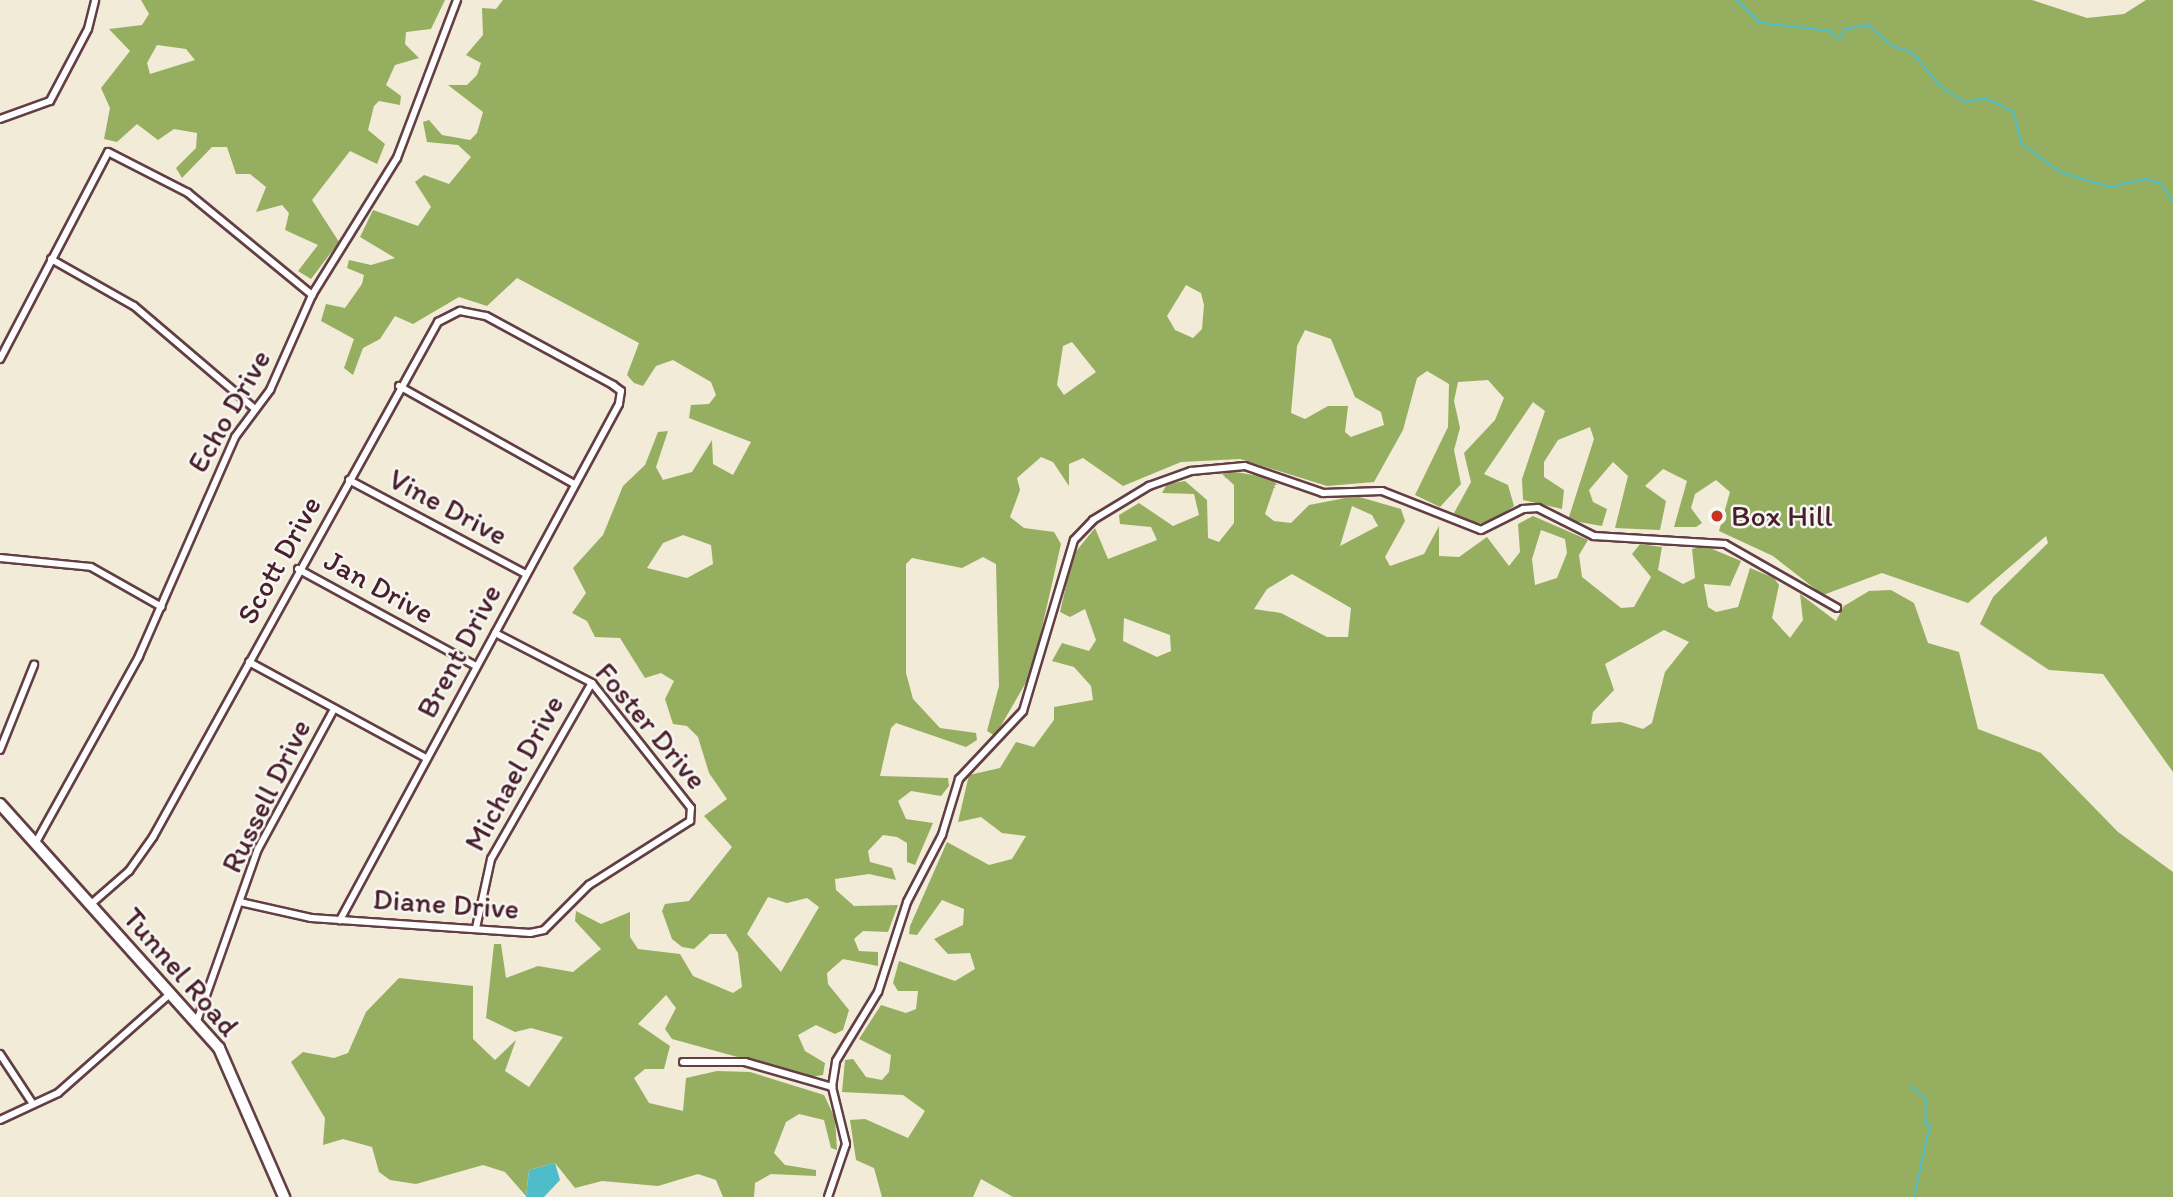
<!DOCTYPE html>
<html>
<head>
<meta charset="utf-8">
<style>
  body { margin:0 }
  #map { position:relative; width:2173px; height:1197px; overflow:hidden; background:#f1ebd8; font-family:Itim,sans-serif }
  div>[style] { position:absolute }
  .forest>* { inset:0; background:#96ae5f }
  .water>* { inset:0; background:#4fbcca }
  .stream>* { height:2px; margin:-1px; padding:0 1px; transform-origin:1px; border-radius:1px; background:#4fbcca }
  .roads { filter:drop-shadow(2px 0 #633e45) drop-shadow(-2px 0 #633e45) drop-shadow(0 2px #633e45) drop-shadow(0 -2px #633e45) }
  .minor>* { height:6px; margin:-3px; padding:0 3px; transform-origin:3px; border-radius:3px; background:#fff }
  .secondary>* { height:10px; margin:-5px; padding:0 5px; transform-origin:5px; border-radius:5px; background:#fff }
  .dots>* { width:19px; height:19px; translate:-50% -50%; box-sizing:border-box; border:4px solid #f6f6f2; border-radius:50% }
  span { translate:-50% -50%; white-space:nowrap; text-align:center; line-height:1.15; -webkit-text-stroke:5px #f6f6f2; paint-order:stroke }
  .street-label { font-size:30px; color:#4a1f2b }
  .poi-label { font-size:30px; color:#4a1f2b }
  .left { translate:0 -50%; text-align:left }
</style>
</head>
<body>
<div id="map">
  <div class="forest">
    <div style="clip-path:polygon(evenodd,141px 0,445px 0,431px 29px,406px 32px,405px 44px,419px 58px,395px 65px,386px 85px,401px 96px,400px 105px,379px 101px,374px 106px,368px 130px,385px 144px,377px 164px,350px 151px,312px 200px,339px 242px,311px 279px,298px 271px,318px 245px,285px 230px,289px 213px,282px 205px,256px 212px,266px 187px,250px 174px,236px 174px,227px 147px,212px 147px,182px 178px,176px 168px,196px 148px,197px 133px,174px 129px,158px 140px,137px 124px,117px 142px,104px 139px,110px 108px,101px 88px,130px 51px,109px 29px,142px 25px,149px 14px,141px 0,157px 45px,186px 49px,195px 60px,150px 74px,147px 63px,157px 45px)"></div>
    <div style="clip-path:polygon(evenodd,503px 0,2032px 0,2087px 18px,2124px 14px,2146px 0,2173px 0,2173px 772px,2103px 674px,2049px 670px,1980px 624px,1993px 597px,2048px 543px,2046px 536px,1968px 603px,1882px 573px,1823px 595px,1773px 556px,1719px 531px,1730px 492px,1716px 480px,1695px 494px,1691px 508px,1702px 523px,1696px 527px,1674px 527px,1687px 481px,1663px 469px,1645px 486px,1666px 501px,1660px 530px,1615px 528px,1628px 476px,1613px 462px,1589px 490px,1593px 502px,1607px 509px,1602px 526px,1568px 520px,1594px 439px,1590px 427px,1558px 440px,1544px 462px,1544px 477px,1564px 490px,1562px 509px,1523px 500px,1522px 479px,1545px 411px,1533px 402px,1484px 474px,1508px 485px,1514px 506px,1488px 524px,1470px 522px,1454px 513px,1471px 482px,1464px 453px,1495px 420px,1504px 398px,1488px 380px,1458px 382px,1454px 401px,1460px 428px,1454px 450px,1461px 484px,1440px 507px,1415px 495px,1448px 427px,1449px 384px,1427px 371px,1417px 378px,1403px 430px,1374px 482px,1327px 486px,1240px 459px,1181px 462px,1123px 486px,1083px 458px,1069px 464px,1069px 486px,1053px 462px,1041px 457px,1017px 478px,1020px 490px,1010px 517px,1024px 528px,1054px 532px,1061px 544px,1032px 672px,995px 736px,987px 731px,999px 686px,996px 564px,983px 557px,962px 568px,912px 558px,906px 564px,906px 673px,913px 699px,940px 728px,976px 733px,977px 740px,966px 747px,896px 723px,891px 728px,880px 776px,948px 778px,949px 786px,941px 796px,911px 791px,898px 801px,906px 819px,933px 823px,915px 865px,907px 862px,907px 843px,897px 837px,883px 835px,868px 851px,870px 862px,892px 868px,896px 880px,869px 874px,835px 879px,836px 890px,854px 906px,898px 905px,888px 932px,863px 931px,854px 939px,859px 951px,878px 952px,878px 966px,843px 959px,827px 973px,828px 984px,849px 1010px,843px 1030px,835px 1034px,816px 1025px,798px 1035px,805px 1051px,825px 1063px,823px 1075px,810px 1077px,672px 1039px,665px 1029px,676px 1008px,666px 995px,638px 1024px,670px 1046px,664px 1069px,645px 1069px,634px 1078px,649px 1103px,683px 1111px,686px 1078px,717px 1071px,750px 1072px,824px 1095px,835px 1118px,837px 1150px,831px 1148px,824px 1120px,799px 1114px,786px 1122px,774px 1153px,785px 1165px,816px 1170px,816px 1176px,771px 1174px,755px 1183px,754px 1197px,723px 1197px,716px 1180px,698px 1174px,658px 1186px,602px 1181px,575px 1188px,555px 1163px,529px 1170px,526px 1196px,505px 1172px,483px 1165px,416px 1184px,390px 1180px,379px 1172px,372px 1147px,343px 1139px,323px 1145px,325px 1118px,291px 1062px,303px 1052px,334px 1058px,348px 1053px,366px 1012px,399px 978px,473px 986px,473px 1039px,495px 1060px,516px 1040px,505px 1071px,529px 1087px,563px 1037px,531px 1028px,515px 1032px,486px 1018px,494px 944px,501px 944px,506px 978px,538px 966px,573px 972px,601px 949px,575px 921px,576px 911px,601px 924px,630px 912px,630px 937px,638px 949px,680px 954px,693px 976px,733px 993px,742px 987px,738px 953px,726px 934px,710px 934px,694px 949px,682px 947px,672px 939px,662px 911px,665px 904px,689px 901px,732px 847px,704px 816px,727px 799px,709px 773px,698px 737px,687px 726px,673px 724px,665px 699px,674px 681px,661px 673px,645px 678px,620px 638px,595px 637px,587px 621px,572px 613px,586px 593px,573px 568px,603px 535px,623px 486px,645px 465px,658px 432px,668px 431px,656px 467px,663px 480px,692px 472px,712px 440px,713px 464px,733px 475px,751px 442px,689px 418px,691px 405px,709px 404px,716px 395px,711px 382px,673px 360px,656px 366px,643px 386px,634px 383px,627px 375px,639px 343px,517px 278px,487px 306px,459px 297px,413px 324px,395px 316px,380px 339px,363px 348px,353px 375px,344px 368px,354px 339px,321px 321px,326px 304px,345px 308px,362px 284px,364px 275px,347px 268px,349px 260px,371px 265px,395px 258px,360px 237px,373px 210px,418px 226px,431px 207px,415px 182px,424px 175px,449px 184px,471px 157px,458px 145px,427px 142px,423px 122px,429px 120px,442px 135px,470px 140px,477px 133px,483px 112px,448px 85px,467px 85px,477px 75px,481px 63px,466px 55px,483px 35px,482px 8px,496px 9px,503px 0,1186px 285px,1201px 293px,1204px 305px,1202px 329px,1193px 338px,1175px 330px,1167px 316px,1186px 285px,503px 0,1305px 330px,1331px 339px,1355px 397px,1381px 412px,1384px 425px,1351px 437px,1345px 432px,1348px 406px,1328px 406px,1305px 419px,1291px 413px,1297px 346px,1305px 330px,503px 0,1072px 342px,1096px 372px,1064px 395px,1057px 385px,1063px 346px,1072px 342px,503px 0,683px 535px,711px 545px,713px 564px,687px 578px,647px 568px,663px 543px,683px 535px,503px 0,768px 897px,787px 903px,807px 898px,819px 907px,781px 972px,747px 934px,768px 897px)"></div>
    <div style="clip-path:polygon(evenodd,1230px 471px,1277px 479px,1265px 514px,1274px 521px,1291px 523px,1309px 505px,1356px 496px,1401px 509px,1405px 521px,1385px 557px,1390px 566px,1424px 554px,1439px 526px,1439px 556px,1459px 557px,1487px 537px,1509px 566px,1520px 552px,1518px 524px,1533px 516px,1588px 540px,1579px 555px,1582px 577px,1621px 608px,1634px 607px,1651px 577px,1632px 554px,1640px 544px,1662px 547px,1658px 570px,1683px 584px,1695px 578px,1692px 549px,1705px 546px,1741px 561px,1730px 586px,1704px 584px,1708px 607px,1716px 612px,1738px 607px,1750px 568px,1774px 578px,1779px 585px,1772px 618px,1790px 638px,1803px 620px,1800px 594px,1836px 621px,1844px 606px,1869px 591px,1891px 590px,1914px 603px,1928px 643px,1959px 652px,1978px 729px,2041px 753px,2118px 832px,2173px 872px,2173px 1197px,1013px 1197px,981px 1179px,973px 1197px,882px 1197px,874px 1168px,856px 1160px,850px 1120px,865px 1119px,908px 1138px,925px 1111px,903px 1095px,842px 1092px,845px 1060px,853px 1059px,866px 1077px,882px 1080px,889px 1072px,891px 1055px,859px 1039px,881px 1005px,906px 1013px,916px 1009px,918px 991px,898px 991px,893px 983px,899px 961px,955px 981px,975px 969px,970px 953px,948px 954px,934px 939px,963px 925px,964px 909px,942px 900px,917px 935px,909px 934px,910px 926px,947px 842px,989px 865px,1012px 859px,1026px 836px,1002px 833px,981px 817px,958px 822px,969px 775px,1000px 768px,1016px 742px,1034px 747px,1054px 720px,1054px 707px,1093px 700px,1091px 686px,1074px 667px,1052px 661px,1062px 643px,1089px 651px,1096px 640px,1085px 609px,1070px 617px,1060px 612px,1073px 555px,1095px 528px,1108px 559px,1157px 540px,1151px 527px,1120px 524px,1119px 515px,1139px 503px,1173px 526px,1199px 515px,1194px 494px,1162px 493px,1167px 484px,1185px 481px,1207px 500px,1208px 538px,1219px 542px,1234px 523px,1234px 485px,1222px 474px,1230px 471px,1352px 506px,1372px 515px,1378px 526px,1340px 546px,1352px 506px,1230px 471px,1541px 530px,1565px 539px,1567px 553px,1557px 578px,1535px 585px,1532px 559px,1541px 530px,1230px 471px,1292px 574px,1351px 608px,1348px 637px,1327px 637px,1281px 613px,1254px 609px,1267px 589px,1292px 574px,1230px 471px,1124px 618px,1170px 635px,1171px 651px,1157px 657px,1123px 641px,1124px 618px,1230px 471px,1664px 630px,1689px 642px,1665px 672px,1652px 723px,1643px 729px,1621px 722px,1591px 724px,1593px 712px,1614px 690px,1605px 664px,1664px 630px)"></div>
  </div>
  <div class="water">
    <div style="clip-path:polygon(555px 1163px,560px 1180px,544px 1197px,526px 1197px,529px 1170px)"></div>
  </div>
  <div class="stream">
    <div style="left:1737px;top:0;width:31px;rotate:45deg"></div>
    <div style="left:1759px;top:22px;width:72px;rotate:7.2deg"></div>
    <div style="left:1830px;top:31px;width:12px;rotate:42deg"></div>
    <div style="left:1839px;top:39px;width:12px;rotate:-59deg"></div>
    <div style="left:1845px;top:29px;width:23px;rotate:-10deg"></div>
    <div style="left:1868px;top:25px;width:32px;rotate:41deg"></div>
    <div style="left:1892px;top:46px;width:21px;rotate:17deg"></div>
    <div style="left:1912px;top:52px;width:45px;rotate:50.4deg"></div>
    <div style="left:1941px;top:87px;width:28px;rotate:32deg"></div>
    <div style="left:1965px;top:102px;width:20px;rotate:-11deg"></div>
    <div style="left:1985px;top:98px;width:31px;rotate:25deg"></div>
    <div style="left:2013px;top:111px;width:34px;rotate:75deg"></div>
    <div style="left:2022px;top:144px;width:47px;rotate:36.4deg"></div>
    <div style="left:2060px;top:172px;width:52px;rotate:16.7deg"></div>
    <div style="left:2110px;top:187px;width:37px;rotate:-13deg"></div>
    <div style="left:2146px;top:179px;width:16px;rotate:18deg"></div>
    <div style="left:2161px;top:184px;width:21px;rotate:55deg"></div>
    <div style="left:1910px;top:1086px;width:21px;rotate:39deg"></div>
    <div style="left:1926px;top:1099px;width:24px;rotate:92deg"></div>
    <div style="left:1925px;top:1123px;width:5px;rotate:22deg"></div>
    <div style="left:1930px;top:1125px;width:74px;rotate:102.5deg"></div>
  </div>
  <div class="roads">
    <div class="minor">
      <div style="left:0;top:119px;width:53px;rotate:-19.8deg"></div>
      <div style="left:50px;top:101px;width:81px;rotate:-62.2deg"></div>
      <div style="left:88px;top:29px;width:30px;rotate:-76deg"></div>
      <div style="left:51px;top:259px;width:95px;rotate:29.5deg"></div>
      <div style="left:134px;top:306px;width:159px;rotate:40.4deg"></div>
      <div style="left:0;top:359px;width:233px;rotate:-62.4deg"></div>
      <div style="left:108px;top:152px;width:90px;rotate:27.1deg"></div>
      <div style="left:188px;top:193px;width:161px;rotate:39.4deg"></div>
      <div style="left:399px;top:386px;width:201px;rotate:29.2deg"></div>
      <div style="left:349px;top:480px;width:200px;rotate:28deg"></div>
      <div style="left:0;top:558px;width:91px;rotate:5.6deg"></div>
      <div style="left:91px;top:567px;width:81px;rotate:29.4deg"></div>
      <div style="left:298px;top:569px;width:203px;rotate:28.6deg"></div>
      <div style="left:249px;top:662px;width:201px;rotate:28.5deg"></div>
      <div style="left:0;top:750px;width:92px;rotate:-68.2deg"></div>
      <div style="left:35px;top:844px;width:215px;rotate:-61deg"></div>
      <div style="left:139px;top:656px;width:239px;rotate:-66.3deg"></div>
      <div style="left:235px;top:437px;width:59px;rotate:-53.3deg"></div>
      <div style="left:270px;top:390px;width:104px;rotate:-66.1deg"></div>
      <div style="left:312px;top:295px;width:161px;rotate:-58.2deg"></div>
      <div style="left:397px;top:158px;width:169px;rotate:-69.2deg"></div>
      <div style="left:240px;top:902px;width:73px;rotate:12.7deg"></div>
      <div style="left:311px;top:918px;width:220px;rotate:3.9deg"></div>
      <div style="left:530px;top:933px;width:14px;rotate:-12deg"></div>
      <div style="left:544px;top:930px;width:64px;rotate:-45deg"></div>
      <div style="left:589px;top:885px;width:120px;rotate:-32.4deg"></div>
      <div style="left:690px;top:821px;width:13px;rotate:-86deg"></div>
      <div style="left:691px;top:808px;width:159px;rotate:-128.4deg"></div>
      <div style="left:592px;top:683px;width:109px;rotate:-152.7deg"></div>
      <div style="left:90px;top:905px;width:52px;rotate:-41.1deg"></div>
      <div style="left:129px;top:871px;width:42px;rotate:-54.8deg"></div>
      <div style="left:153px;top:837px;width:589px;rotate:-61.04deg"></div>
      <div style="left:438px;top:322px;width:25px;rotate:-27deg"></div>
      <div style="left:460px;top:311px;width:26px;rotate:11deg"></div>
      <div style="left:486px;top:316px;width:145px;rotate:28.5deg"></div>
      <div style="left:613px;top:385px;width:10px;rotate:37deg"></div>
      <div style="left:621px;top:391px;width:13px;rotate:99deg"></div>
      <div style="left:619px;top:404px;width:587px;rotate:118.4deg"></div>
      <div style="left:476px;top:928px;width:71px;rotate:-77.7deg"></div>
      <div style="left:491px;top:859px;width:203px;rotate:-60.2deg"></div>
      <div style="left:197px;top:1021px;width:182px;rotate:-70.5deg"></div>
      <div style="left:258px;top:849px;width:159px;rotate:-61.5deg"></div>
      <div style="left:0;top:1054px;width:60px;rotate:56.6deg"></div>
      <div style="left:683px;top:1062px;width:62px"></div>
      <div style="left:745px;top:1062px;width:91px;rotate:16deg"></div>
      <div style="left:0;top:1120px;width:64px;rotate:-25deg"></div>
      <div style="left:58px;top:1093px;width:149px;rotate:-41.5deg"></div>
      <div style="left:828px;top:1197px;width:56px;rotate:-71.2deg"></div>
      <div style="left:846px;top:1144px;width:59px;rotate:-103.8deg"></div>
      <div style="left:832px;top:1087px;width:26px;rotate:-81deg"></div>
      <div style="left:836px;top:1061px;width:81px;rotate:-58.7deg"></div>
      <div style="left:878px;top:992px;width:95px;rotate:-72.1deg"></div>
      <div style="left:907px;top:902px;width:76px;rotate:-62.4deg"></div>
      <div style="left:942px;top:835px;width:59px;rotate:-73.1deg"></div>
      <div style="left:959px;top:779px;width:93px;rotate:-46.7deg"></div>
      <div style="left:1023px;top:711px;width:178px;rotate:-73.4deg"></div>
      <div style="left:1074px;top:540px;width:28px;rotate:-46deg"></div>
      <div style="left:1093px;top:520px;width:66px;rotate:-31.3deg"></div>
      <div style="left:1149px;top:486px;width:45px;rotate:-19.7deg"></div>
      <div style="left:1191px;top:471px;width:54px;rotate:-5.3deg"></div>
      <div style="left:1245px;top:466px;width:83px;rotate:19.1deg"></div>
      <div style="left:1323px;top:493px;width:59px;rotate:-1.9deg"></div>
      <div style="left:1382px;top:491px;width:106px;rotate:21.5deg"></div>
      <div style="left:1481px;top:530px;width:47px;rotate:-26.6deg"></div>
      <div style="left:1523px;top:509px;width:15px;rotate:-4deg"></div>
      <div style="left:1538px;top:508px;width:63px;rotate:26.6deg"></div>
      <div style="left:1594px;top:536px;width:131px;rotate:3.5deg"></div>
      <div style="left:1725px;top:544px;width:129px;rotate:29.7deg"></div>
    </div>
    <div class="secondary">
      <div style="left:0;top:804px;width:328px;rotate:48.1deg"></div>
      <div style="left:219px;top:1048px;width:163px;rotate:66.4deg"></div>
    </div>
  </div>
  <div class="dots">
    <div style="left:1717px;top:516px;background:#c8321e"></div>
  </div>
  <div class="street-label">
    <span style="left:229px;top:411px;rotate:-60deg">Echo Drive</span>
    <span style="left:448px;top:507px;rotate:28deg">Vine Drive</span>
    <span style="left:279px;top:560px;rotate:-61deg">Scott Drive</span>
    <span style="left:379px;top:587px;rotate:29deg">Jan Drive</span>
    <span style="left:459px;top:651px;rotate:-62deg">Brent Drive</span>
    <span style="left:651px;top:726px;rotate:50deg">Foster Drive</span>
    <span style="left:514px;top:773px;rotate:-61deg">Michael Drive</span>
    <span style="left:266px;top:796px;rotate:-64deg">Russell Drive</span>
    <span style="left:446px;top:904px;rotate:4deg">Diane Drive</span>
    <span style="left:181px;top:972px;rotate:49deg">Tunnel Road</span>
  </div>
  <div class="poi-label">
    <span class="left" style="left:1731px;top:516px">Box Hill</span>
  </div>
</div>
</body>
</html>
